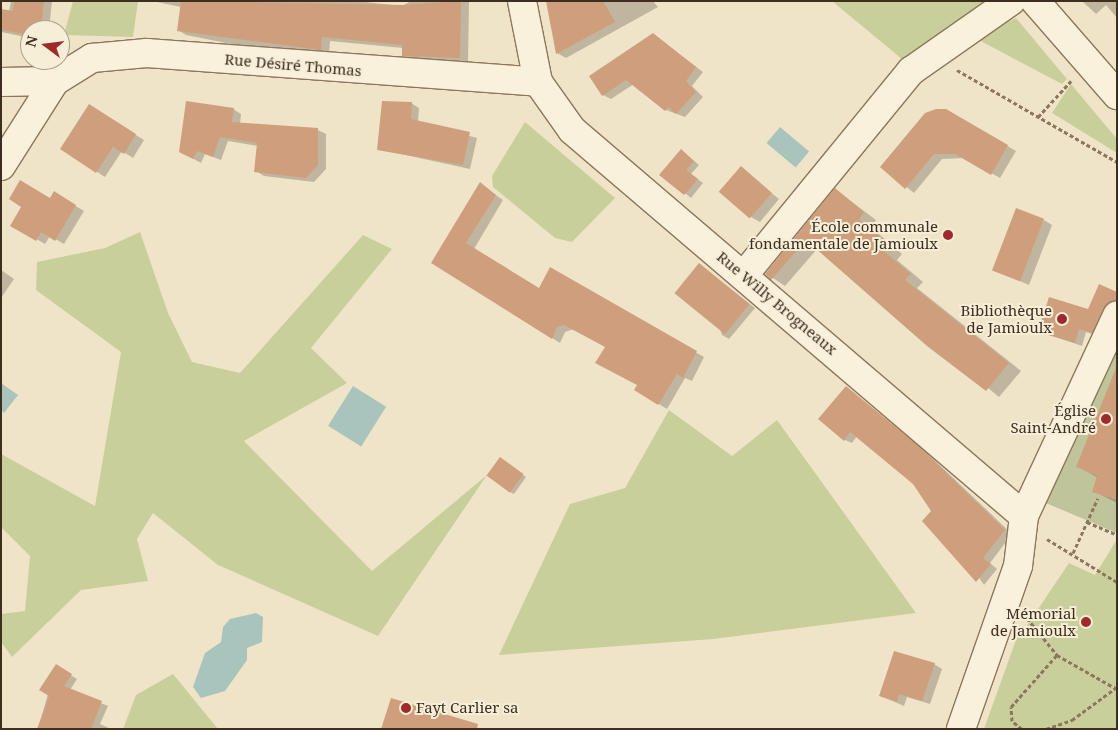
<!DOCTYPE html>
<html>
<head>
<meta charset="utf-8">
<style>
  body { margin:0 }
  #map { position:relative; width:1118px; height:730px; overflow:hidden; background:#f0e4c8; font-family:"Noto Serif",serif }
  div>[style] { position:absolute }
  .green>* { inset:0; background:#c9cf9b }
  .cemetery>* { inset:0; background:#bfc49a }
  .water>* { inset:0; background:#a9c4bc; transform-origin:0 0 }
  .shadow>* { inset:0; background:#0003 }
  .building>* { inset:0; background:#cf9f7d; transform-origin:0 0 }
  .path>* { height:3px; margin-top:-1.5px; transform-origin:0; background:repeating-linear-gradient(90deg,#8d765c 0 4px,transparent 0 6.5px) }
  .roads { filter:drop-shadow(1px 0 #8d765c) drop-shadow(-1px 0 #8d765c) drop-shadow(0 1px #8d765c) drop-shadow(0 -1px #8d765c) }
  .minor>* { height:28px; margin:-14px; padding:0 14px; transform-origin:14px; border-radius:14px; background:#faf1dc }
  .dots>* { width:14px; height:14px; translate:-50% -50%; box-sizing:border-box; border:2px solid #f7eed8; border-radius:50% }
  span { translate:-50% -50%; white-space:nowrap; text-align:center; line-height:1.15; -webkit-text-stroke:4px #f7eed8; paint-order:stroke }
  .street-label { font-size:15px; color:#3d2e20 }
  .poi-label { font-size:15px; color:#3d2e20 }
  .right { translate:-100% -50%; text-align:right }
  .left { translate:0 -50%; text-align:left }
  .frame { position:absolute; inset:0; border:2px solid #3d2e20; pointer-events:none }
  .north { position:absolute; left:20px; top:20px; width:50px; height:50px; box-sizing:border-box; background:#f7eed8; border:1px solid #ada18e; border-radius:50%; rotate:285deg; font-size:14px; font-weight:700; line-height:20px; text-align:center; color:#3d2e20 }
  .north::after { content:''; display:block; margin:auto; width:18px; height:22px; background:#9e2a2b; clip-path:polygon(50% 0,100% 100%,50% 72%,0 100%) }
</style>
</head>
<body>
<div id="map">
  <div class="green">
    <div style="clip-path:polygon(73px 1px,138px 1px,133px 37px,64px 35px)"></div>
    <div style="clip-path:polygon(832px 1px,1011px 1px,986px 17px,948px 26px,914px 69px)"></div>
    <div style="clip-path:polygon(1016px 18px,1067px 79px,1062px 84px,975px 38px)"></div>
    <div style="clip-path:polygon(1071px 84px,1117px 139px,1117px 153px,1052px 113px)"></div>
    <div style="clip-path:polygon(525px 122px,615px 198px,572px 242px,555px 238px,493px 187px,492px 176px)"></div>
    <div style="clip-path:polygon(140px 232px,168px 313px,192px 362px,240px 373px,363px 235px,392px 249px,311px 348px,347px 383px,244px 441px,372px 571px,487px 475px,378px 636px,218px 565px,153px 513px,137px 539px,148px 581px,81px 590px,12px 657px,1px 642px,1px 614px,25px 611px,30px 556px,1px 527px,1px 454px,95px 506px,121px 352px,36px 290px,37px 262px,105px 248px)"></div>
    <div style="clip-path:polygon(669px 410px,732px 456px,777px 420px,916px 613px,713px 639px,499px 655px,570px 504px,625px 488px)"></div>
    <div style="clip-path:polygon(1117px 539px,1117px 729px,984px 729px,1021px 626px,1026px 627px,1069px 563px,1095px 575px)"></div>
    <div style="clip-path:polygon(173px 674px,218px 729px,123px 729px,136px 695px)"></div>
  </div>
  <div class="cemetery">
    <div style="clip-path:polygon(1117px 339px,1117px 533px,1041px 501px)"></div>
  </div>
  <div class="water">
    <div style="left:780px;top:127px;width:38px;height:21px;rotate:40deg"></div>
    <div style="clip-path:polygon(1px 383px,18px 395px,4px 413px,1px 410px)"></div>
    <div style="left:353px;top:386px;width:39px;height:47px;rotate:32deg"></div>
    <div style="clip-path:polygon(256px 613px,263px 617px,262px 642px,247px 648px,247px 660px,225px 691px,201px 698px,193px 687px,205px 653px,221px 642px,223px 627px,230px 619px)"></div>
  </div>
  <div class="shadow">
    <div style="clip-path:polygon(11px 1px,52px 1px,49px 30px,30px 30px,30px 38px,1px 32px,1px 10px,9px 12px)"></div>
    <div style="clip-path:polygon(152px 1px,356px 1px,402px 6px,411px 1px,469px 1px,468px 62px,411px 60px,403px 56px,403px 48px,330px 41px,329px 54px,241px 46px,186px 35px,178px 30px,181px 7px)"></div>
    <div style="clip-path:polygon(595px 1px,653px 1px,658px 7px,566px 58px,557px 53px)"></div>
    <div style="clip-path:polygon(1082px 1px,1117px 1px,1117px 18px,1106px 5px,1096px 14px)"></div>
    <div style="clip-path:polygon(653px 34px,703px 72px,692px 86px,703px 97px,685px 117px,666px 110px,634px 84px,611px 99px,603px 95px)"></div>
    <div style="clip-path:polygon(411px 103px,419px 108px,418px 122px,477px 138px,470px 169px,378px 149px)"></div>
    <div style="clip-path:polygon(89px 106px,144px 140px,133px 158px,122px 151px,105px 177px,62px 149px)"></div>
    <div style="clip-path:polygon(233px 109px,241px 114px,240px 124px,318px 130px,326px 134px,326px 169px,314px 182px,264px 176px,256px 171px,258px 146px,228px 141px,221px 160px,205px 154px,201px 163px,188px 156px)"></div>
    <div style="clip-path:polygon(946px 110px,1016px 151px,1000px 178px,965px 158px,942px 159px,914px 193px,882px 167px)"></div>
    <div style="clip-path:polygon(681px 150px,699px 165px,691px 174px,703px 183px,691px 198px,661px 174px)"></div>
    <div style="clip-path:polygon(741px 168px,779px 199px,760px 222px,751px 217px)"></div>
    <div style="clip-path:polygon(480px 184px,503px 200px,474px 249px,539px 290px,550px 269px,704px 357px,692px 381px,685px 378px,667px 409px,636px 390px,638px 385px,607px 347px,574px 329px,565px 332px,560px 343px,433px 263px)"></div>
    <div style="clip-path:polygon(836px 190px,876px 220px,871px 227px,902px 254px,897px 260px,923px 282px,917px 288px,1021px 371px,999px 397px,818px 248px,785px 286px,767px 274px)"></div>
    <div style="clip-path:polygon(54px 193px,84px 211px,64px 244px,50px 236px,45px 244px,12px 225px,23px 206px,50px 200px)"></div>
    <div style="clip-path:polygon(1044px 220px,1052px 225px,1029px 285px,994px 270px)"></div>
    <div style="clip-path:polygon(699px 265px,755px 308px,729px 339px,722px 335px)"></div>
    <div style="clip-path:polygon(1px 270px,14px 279px,1px 298px)"></div>
    <div style="clip-path:polygon(1117px 293px,1117px 306px,1098px 336px,1086px 332px,1082px 346px,1039px 331px,1089px 311px)"></div>
    <div style="clip-path:polygon(1117px 372px,1117px 503px,1094px 491px,1098px 478px,1078px 466px)"></div>
    <div style="clip-path:polygon(846px 388px,927px 453px,1012px 534px,990px 563px,997px 569px,984px 585px,914px 483px,857px 436px,852px 443px,845px 440px)"></div>
    <div style="clip-path:polygon(504px 461px,526px 477px,514px 494px,510px 492px)"></div>
    <div style="clip-path:polygon(934px 664px,942px 669px,930px 704px,907px 697px,904px 706px,881px 696px)"></div>
    <div style="clip-path:polygon(56px 666px,77px 679px,70px 690px,108px 706px,100px 724px,111px 729px,38px 729px)"></div>
  </div>
  <div class="building">
    <div style="clip-path:polygon(14px 1px,44px 1px,41px 30px,30px 30px,30px 35px,1px 30px,1px 9px,13px 11px)"></div>
    <div style="clip-path:polygon(181px 1px,402px 5px,461px 1px,460px 58px,402px 56px,402px 45px,322px 37px,321px 50px,177px 31px)"></div>
    <div style="clip-path:polygon(546px 1px,603px 1px,615px 22px,556px 54px)"></div>
    <div style="clip-path:polygon(653px 33px,696px 67px,686px 81px,696px 92px,676px 114px,668px 107px,665px 111px,626px 80px,602px 96px,589px 76px)"></div>
    <div style="clip-path:polygon(186px 101px,234px 108px,232px 122px,318px 128px,318px 165px,306px 178px,254px 172px,257px 143px,220px 137px,213px 157px,197px 151px,193px 159px,179px 152px)"></div>
    <div style="clip-path:polygon(382px 101px,412px 102px,411px 119px,470px 132px,463px 165px,377px 150px)"></div>
    <div style="clip-path:polygon(89px 104px,136px 134px,124px 154px,113px 147px,96px 173px,60px 149px)"></div>
    <div style="clip-path:polygon(936px 109px,946px 109px,1008px 145px,991px 175px,955px 154px,934px 154px,905px 189px,880px 167px,925px 113px)"></div>
    <div style="clip-path:polygon(681px 149px,694px 161px,686px 170px,698px 179px,684px 195px,659px 175px)"></div>
    <div style="left:741px;top:166px;width:41px;height:34px;rotate:41deg"></div>
    <div style="clip-path:polygon(20px 180px,50px 198px,54px 191px,76px 205px,55px 241px,41px 232px,36px 241px,10px 226px,21px 207px,9px 199px)"></div>
    <div style="clip-path:polygon(480px 182px,496px 195px,466px 243px,539px 288px,550px 267px,697px 351px,683px 378px,677px 374px,658px 405px,634px 390px,637px 385px,595px 363px,605px 347px,564px 325px,557px 327px,552px 339px,431px 263px)"></div>
    <div style="clip-path:polygon(835px 188px,864px 212px,859px 219px,890px 245px,885px 252px,911px 274px,905px 280px,1009px 363px,986px 391px,927px 346px,806px 240px,771px 280px,765px 274px)"></div>
    <div style="left:1016px;top:208px;width:30px;height:67px;rotate:21deg"></div>
    <div style="left:699px;top:263px;width:65px;height:39px;rotate:39deg"></div>
    <div style="clip-path:polygon(1099px 284px,1117px 292px,1117px 301px,1103px 309px,1092px 333px,1079px 329px,1075px 343px,1038px 332px,1049px 297px,1088px 309px)"></div>
    <div style="clip-path:polygon(1116px 368px,1117px 368px,1117px 500px,1092px 492px,1097px 476px,1076px 467px)"></div>
    <div style="clip-path:polygon(846px 386px,920px 447px,1005px 530px,983px 558px,991px 564px,976px 582px,922px 521px,931px 511px,913px 484px,850px 432px,844px 441px,818px 419px)"></div>
    <div style="left:500px;top:457px;width:29px;height:23px;rotate:36deg"></div>
    <div style="clip-path:polygon(894px 651px,935px 663px,922px 701px,899px 694px,897px 702px,879px 696px)"></div>
    <div style="clip-path:polygon(56px 664px,72px 674px,64px 686px,102px 701px,91px 729px,37px 729px,49px 696px,39px 690px)"></div>
    <div style="clip-path:polygon(391px 698px,478px 724px,477px 729px,381px 729px)"></div>
  </div>
  <div class="path">
    <div style="left:957px;top:70px;width:185px;rotate:29.9deg"></div>
    <div style="left:1038px;top:117px;width:49px;rotate:-47.5deg"></div>
    <div style="left:1087px;top:522px;width:33px;rotate:23deg"></div>
    <div style="left:1047px;top:539px;width:82px;rotate:31.6deg"></div>
    <div style="left:1073px;top:553px;width:60px;rotate:-65.6deg"></div>
    <div style="left:1027px;top:618px;width:48px;rotate:51deg"></div>
    <div style="left:1022px;top:729px;width:13px;rotate:-141deg"></div>
    <div style="left:1012px;top:721px;width:14px;rotate:-94deg"></div>
    <div style="left:1011px;top:707px;width:69px;rotate:-48.5deg"></div>
    <div style="left:1057px;top:655px;width:67px;rotate:29.6deg"></div>
    <div style="left:1046px;top:729px;width:28px;rotate:-19deg"></div>
    <div style="left:1072px;top:720px;width:56px;rotate:-36.3deg"></div>
  </div>
  <div class="roads">
    <div class="minor">
      <div style="left:522px;top:1px;width:83px;rotate:78.8deg"></div>
      <div style="left:538px;top:82px;width:59px;rotate:54.7deg"></div>
      <div style="left:572px;top:130px;width:594px;rotate:40.5deg"></div>
      <div style="left:1024px;top:516px;width:50px;rotate:96.8deg"></div>
      <div style="left:1018px;top:566px;width:173px;rotate:109.3deg"></div>
      <div style="left:1035px;top:1px;width:125px;rotate:48.9deg"></div>
      <div style="left:1px;top:82px;width:54px;rotate:-1.1deg"></div>
      <div style="left:1px;top:166px;width:101px;rotate:-57.6deg"></div>
      <div style="left:55px;top:81px;width:44px;rotate:-31.9deg"></div>
      <div style="left:92px;top:58px;width:55px;rotate:-5.2deg"></div>
      <div style="left:147px;top:53px;width:392px;rotate:4.2deg"></div>
      <div style="left:744px;top:275px;width:264px;rotate:-50.7deg"></div>
      <div style="left:911px;top:71px;width:122px;rotate:-35deg"></div>
      <div style="left:1024px;top:516px;width:221px;rotate:-65.1deg"></div>
    </div>
  </div>
  <div class="dots">
    <div style="left:948px;top:235px;background:#9e2a2b"></div>
    <div style="left:1062px;top:319px;background:#9e2a2b"></div>
    <div style="left:1106px;top:419px;background:#9e2a2b"></div>
    <div style="left:1086px;top:622px;background:#9e2a2b"></div>
    <div style="left:406px;top:708px;background:#9e2a2b"></div>
  </div>
  <div class="street-label">
    <span style="left:293px;top:65px;rotate:5deg">Rue Désiré Thomas</span>
    <span style="left:777px;top:303px;rotate:40deg">Rue Willy Brogneaux</span>
  </div>
  <div class="poi-label">
    <span class="right" style="left:938px;top:235px">École communale<br>fondamentale de Jamioulx</span>
    <span class="right" style="left:1052px;top:319px">Bibliothèque<br>de Jamioulx</span>
    <span class="right" style="left:1096px;top:419px">Église<br>Saint-André</span>
    <span class="right" style="left:1076px;top:622px">Mémorial<br>de Jamioulx</span>
    <span class="left" style="left:416px;top:708px">Fayt Carlier sa</span>
  </div>
  <div class="frame"></div>
  <div class="north">N</div>
</div>
</body>
</html>
